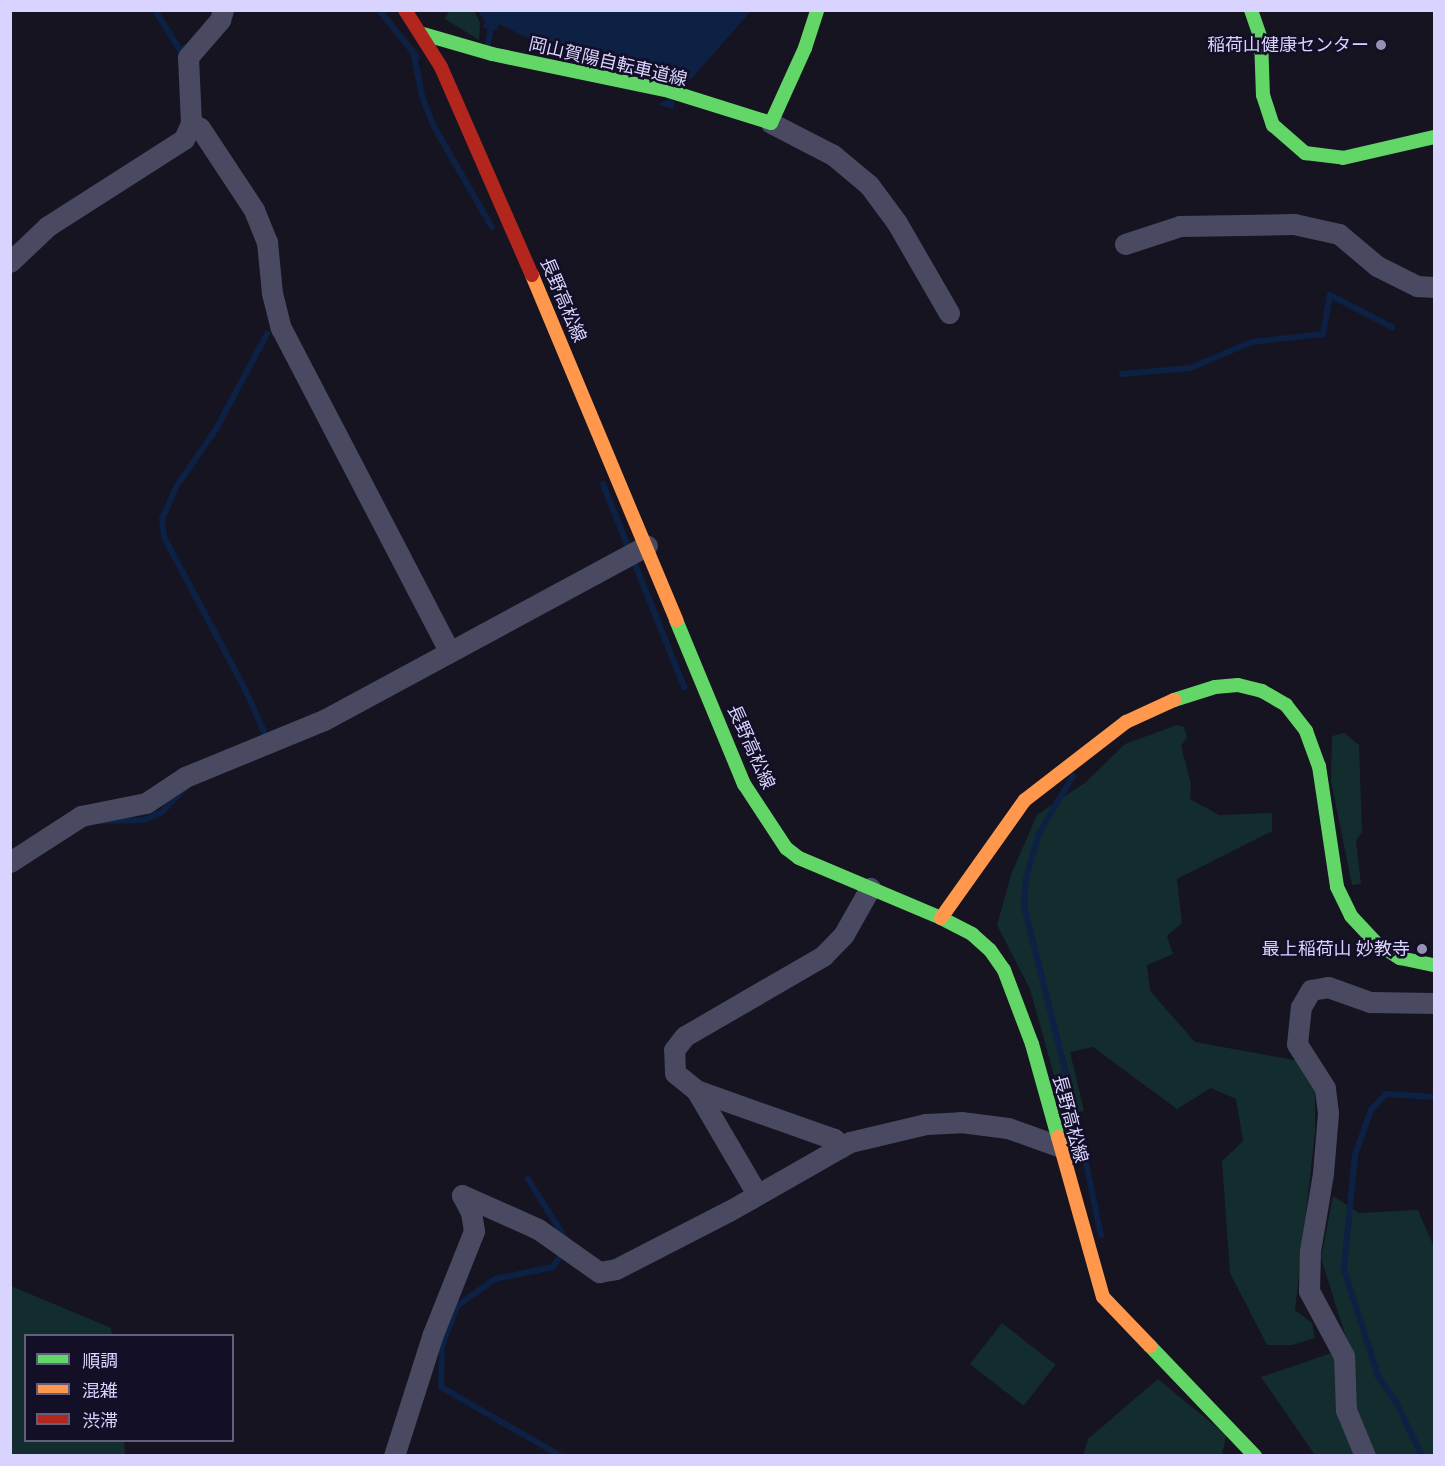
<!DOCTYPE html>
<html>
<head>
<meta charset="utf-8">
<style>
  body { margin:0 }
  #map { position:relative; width:1445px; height:1466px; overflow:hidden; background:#161421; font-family:"Fira Sans Condensed","Noto Sans JP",sans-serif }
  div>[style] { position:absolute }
  .green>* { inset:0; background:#132c2d; transform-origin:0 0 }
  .water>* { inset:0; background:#0d2144 }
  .stream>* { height:6px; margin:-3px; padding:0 3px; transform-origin:3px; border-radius:3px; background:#0d2144 }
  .street>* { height:21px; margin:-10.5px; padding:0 10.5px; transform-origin:10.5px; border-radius:10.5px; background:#4a4962 }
  .fast>* { height:14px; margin:-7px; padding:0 7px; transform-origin:7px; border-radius:7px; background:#63d668 }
  .slow>* { height:14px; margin:-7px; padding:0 7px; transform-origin:7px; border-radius:7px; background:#ff974d }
  .jam>* { height:14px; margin:-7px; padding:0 7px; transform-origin:7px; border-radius:7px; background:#b3261e }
  .dots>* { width:16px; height:16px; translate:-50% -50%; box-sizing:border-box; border:3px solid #130f26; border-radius:50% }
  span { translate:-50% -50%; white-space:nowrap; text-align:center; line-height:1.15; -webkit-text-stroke:5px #130f26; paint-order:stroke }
  .poi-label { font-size:18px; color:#d9d4ff }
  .right { translate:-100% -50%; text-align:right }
  .street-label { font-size:18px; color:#d9d4ff }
  .frame { position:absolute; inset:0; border:12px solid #d9d4ff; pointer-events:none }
  .legend { position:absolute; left:24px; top:1334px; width:210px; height:108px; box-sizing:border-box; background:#130f26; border:2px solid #625e7d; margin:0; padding:8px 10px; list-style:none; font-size:18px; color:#d9d4ff }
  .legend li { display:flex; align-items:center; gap:12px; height:30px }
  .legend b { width:30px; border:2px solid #625e7d }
</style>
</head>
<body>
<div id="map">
  <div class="green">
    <div style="clip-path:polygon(449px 11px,474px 11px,480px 23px,479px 40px,445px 19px)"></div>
    <div style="clip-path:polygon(1177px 725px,1184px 727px,1187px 737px,1181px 746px,1191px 784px,1190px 799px,1219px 815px,1272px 813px,1272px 831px,1177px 879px,1182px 923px,1167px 936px,1173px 954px,1147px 965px,1150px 991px,1195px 1042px,1299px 1061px,1315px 1089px,1315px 1133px,1295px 1310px,1312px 1323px,1315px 1338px,1292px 1345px,1267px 1345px,1230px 1273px,1222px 1161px,1243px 1141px,1236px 1099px,1211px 1088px,1177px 1109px,1093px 1047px,1070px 1052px,1084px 1111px,1065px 1115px,1030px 989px,997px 925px,1012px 872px,1037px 815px,1086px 782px,1125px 744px)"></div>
    <div style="clip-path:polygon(1344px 733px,1359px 745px,1362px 832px,1356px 841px,1361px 884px,1352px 885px,1331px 781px,1332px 736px)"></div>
    <div style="clip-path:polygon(1333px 1196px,1359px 1213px,1418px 1210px,1434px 1247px,1434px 1455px,1315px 1455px,1261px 1377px,1349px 1347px,1321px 1258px)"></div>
    <div style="clip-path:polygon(11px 1286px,111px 1328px,112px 1335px,26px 1336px,26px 1440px,124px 1441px,125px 1455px,11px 1455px)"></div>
    <div style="left:1002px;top:1323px;width:68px;height:52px;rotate:38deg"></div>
    <div style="clip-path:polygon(1158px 1379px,1226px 1435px,1222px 1455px,1083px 1456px,1088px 1439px)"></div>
  </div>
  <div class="water">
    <div style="clip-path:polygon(478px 11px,751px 11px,691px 79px,679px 78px,671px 100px,675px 102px,673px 109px,657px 104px,668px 100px,676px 75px,672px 72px,560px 54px,499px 24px,497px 30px,483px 28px,485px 21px)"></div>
  </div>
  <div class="stream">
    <div style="left:155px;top:10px;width:49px;rotate:58.2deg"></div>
    <div style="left:181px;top:52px;width:5px;rotate:-53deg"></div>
    <div style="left:379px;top:10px;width:60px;rotate:51deg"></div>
    <div style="left:488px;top:44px;width:22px;rotate:-80deg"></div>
    <div style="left:414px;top:56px;width:41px;rotate:78.7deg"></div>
    <div style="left:422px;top:96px;width:31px;rotate:69deg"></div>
    <div style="left:433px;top:125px;width:118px;rotate:60deg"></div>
    <div style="left:1122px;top:374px;width:68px;rotate:-5deg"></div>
    <div style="left:1190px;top:368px;width:67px;rotate:-22.8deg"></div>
    <div style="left:1252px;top:342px;width:71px;rotate:-6.4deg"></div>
    <div style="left:1323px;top:334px;width:40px;rotate:-80deg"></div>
    <div style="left:1330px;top:295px;width:70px;rotate:27.3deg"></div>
    <div style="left:603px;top:484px;width:219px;rotate:68.2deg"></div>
    <div style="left:266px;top:736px;width:51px;rotate:-114.1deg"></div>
    <div style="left:245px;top:689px;width:172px;rotate:-118.1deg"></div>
    <div style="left:164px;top:537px;width:18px;rotate:-96deg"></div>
    <div style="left:162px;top:519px;width:35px;rotate:-66deg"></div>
    <div style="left:176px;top:487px;width:70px;rotate:-55.4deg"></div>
    <div style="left:216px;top:429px;width:108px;rotate:-61.8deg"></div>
    <div style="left:1073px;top:776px;width:66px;rotate:120.8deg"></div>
    <div style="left:1039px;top:833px;width:47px;rotate:106.1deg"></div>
    <div style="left:1026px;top:878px;width:28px;rotate:94deg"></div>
    <div style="left:1024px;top:906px;width:201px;rotate:75.9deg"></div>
    <div style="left:1073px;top:1101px;width:137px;rotate:78.2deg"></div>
    <div style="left:99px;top:821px;width:45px;rotate:-1.3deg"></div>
    <div style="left:144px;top:820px;width:20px;rotate:-24deg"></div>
    <div style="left:162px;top:812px;width:36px;rotate:-46deg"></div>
    <div style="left:528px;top:1179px;width:70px;rotate:57.9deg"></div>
    <div style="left:561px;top:1456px;width:138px;rotate:-150.1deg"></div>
    <div style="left:441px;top:1387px;width:41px;rotate:-88.6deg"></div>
    <div style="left:442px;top:1346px;width:43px;rotate:-69.4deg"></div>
    <div style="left:457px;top:1306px;width:47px;rotate:-35.4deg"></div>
    <div style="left:495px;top:1279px;width:59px;rotate:-11.7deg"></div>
    <div style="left:553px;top:1267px;width:18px;rotate:-56deg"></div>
    <div style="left:1422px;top:1456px;width:60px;rotate:-115.7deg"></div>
    <div style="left:1396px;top:1402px;width:32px;rotate:-125deg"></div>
    <div style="left:1378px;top:1376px;width:112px;rotate:-107.6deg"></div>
    <div style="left:1344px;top:1269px;width:115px;rotate:-84.5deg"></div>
    <div style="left:1355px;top:1155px;width:48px;rotate:-70.4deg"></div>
    <div style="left:1371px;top:1110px;width:22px;rotate:-47deg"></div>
    <div style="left:1386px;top:1094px;width:48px;rotate:3.6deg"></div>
  </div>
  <div class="street">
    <div style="left:191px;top:123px;width:10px;rotate:29deg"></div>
    <div style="left:200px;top:128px;width:98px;rotate:56.6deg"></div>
    <div style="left:254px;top:210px;width:35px;rotate:68deg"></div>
    <div style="left:267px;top:242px;width:51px;rotate:84.4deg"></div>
    <div style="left:272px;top:293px;width:36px;rotate:76deg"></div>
    <div style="left:281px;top:328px;width:364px;rotate:62.5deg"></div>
    <div style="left:771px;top:123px;width:70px;rotate:27.3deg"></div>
    <div style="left:833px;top:155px;width:47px;rotate:39.8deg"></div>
    <div style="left:869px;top:185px;width:47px;rotate:53.6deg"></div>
    <div style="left:897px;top:223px;width:104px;rotate:60deg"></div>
    <div style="left:1125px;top:244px;width:58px;rotate:-18.1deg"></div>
    <div style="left:1180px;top:226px;width:114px;rotate:-1deg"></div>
    <div style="left:1294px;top:224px;width:46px;rotate:12.5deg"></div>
    <div style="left:1339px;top:234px;width:50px;rotate:40.1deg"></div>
    <div style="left:1377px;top:266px;width:45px;rotate:26.6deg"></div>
    <div style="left:1417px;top:286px;width:17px;rotate:3deg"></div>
    <div style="left:10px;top:262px;width:52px;rotate:-43.5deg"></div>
    <div style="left:48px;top:226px;width:161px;rotate:-32.6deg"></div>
    <div style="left:184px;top:139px;width:17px;rotate:-66deg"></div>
    <div style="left:191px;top:123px;width:66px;rotate:-92.6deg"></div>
    <div style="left:188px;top:57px;width:49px;rotate:-49.1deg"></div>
    <div style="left:220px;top:20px;width:10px;rotate:-73deg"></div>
    <div style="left:10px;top:862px;width:85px;rotate:-32.9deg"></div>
    <div style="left:81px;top:816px;width:66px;rotate:-11.3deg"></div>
    <div style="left:146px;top:803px;width:47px;rotate:-33.7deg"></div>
    <div style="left:185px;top:777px;width:150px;rotate:-22.3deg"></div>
    <div style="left:324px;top:720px;width:367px;rotate:-28.4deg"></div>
    <div style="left:696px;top:1090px;width:121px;rotate:59.6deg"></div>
    <div style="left:841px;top:1147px;width:11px;rotate:-131deg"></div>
    <div style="left:834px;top:1139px;width:146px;rotate:-160.5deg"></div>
    <div style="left:696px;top:1090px;width:27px;rotate:-141deg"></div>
    <div style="left:675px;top:1073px;width:23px;rotate:-92deg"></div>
    <div style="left:674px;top:1050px;width:18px;rotate:-52deg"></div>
    <div style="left:685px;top:1036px;width:160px;rotate:-30.1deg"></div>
    <div style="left:823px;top:956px;width:30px;rotate:-46deg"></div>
    <div style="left:844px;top:934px;width:53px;rotate:-60.5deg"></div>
    <div style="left:462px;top:1195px;width:83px;rotate:24.1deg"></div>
    <div style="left:538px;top:1229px;width:75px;rotate:35.2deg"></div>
    <div style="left:599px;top:1272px;width:17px;rotate:-10deg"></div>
    <div style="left:616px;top:1269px;width:127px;rotate:-27.2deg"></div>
    <div style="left:729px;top:1211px;width:139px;rotate:-29.7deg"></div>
    <div style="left:850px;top:1142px;width:78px;rotate:-13.3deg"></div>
    <div style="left:926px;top:1124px;width:35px;rotate:-3deg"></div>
    <div style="left:961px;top:1122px;width:47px;rotate:7.3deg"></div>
    <div style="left:1008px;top:1128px;width:53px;rotate:19.8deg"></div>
    <div style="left:394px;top:1456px;width:128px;rotate:-72.3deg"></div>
    <div style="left:433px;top:1334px;width:111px;rotate:-68.3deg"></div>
    <div style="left:474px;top:1231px;width:19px;rotate:-99deg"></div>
    <div style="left:471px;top:1212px;width:19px;rotate:-118deg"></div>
    <div style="left:1365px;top:1456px;width:50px;rotate:-112.4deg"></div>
    <div style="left:1346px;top:1410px;width:54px;rotate:-92.1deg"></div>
    <div style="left:1344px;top:1356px;width:74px;rotate:-118.3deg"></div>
    <div style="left:1309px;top:1291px;width:40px;rotate:-88.6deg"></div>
    <div style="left:1310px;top:1251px;width:79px;rotate:-80.5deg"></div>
    <div style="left:1323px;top:1173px;width:60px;rotate:-85.2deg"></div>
    <div style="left:1328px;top:1113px;width:25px;rotate:-97deg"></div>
    <div style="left:1325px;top:1088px;width:52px;rotate:-122.5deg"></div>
    <div style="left:1297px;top:1044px;width:37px;rotate:-84deg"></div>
    <div style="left:1301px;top:1007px;width:20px;rotate:-60deg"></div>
    <div style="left:1311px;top:990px;width:17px;rotate:-10deg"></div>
    <div style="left:1328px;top:987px;width:45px;rotate:19.7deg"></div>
    <div style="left:1370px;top:1002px;width:64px;rotate:0.9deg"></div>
  </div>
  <div class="fast">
    <div style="left:1251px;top:10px;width:31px;rotate:71deg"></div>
    <div style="left:1261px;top:39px;width:56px;rotate:88deg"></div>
    <div style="left:1263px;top:95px;width:32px;rotate:72deg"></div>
    <div style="left:1273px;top:125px;width:43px;rotate:41.2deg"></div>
    <div style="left:1305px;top:153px;width:38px;rotate:7deg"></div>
    <div style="left:1343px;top:158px;width:93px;rotate:-13deg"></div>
    <div style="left:423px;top:34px;width:72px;rotate:16.2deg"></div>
    <div style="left:492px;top:54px;width:181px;rotate:11.8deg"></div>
    <div style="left:669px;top:91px;width:107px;rotate:17.4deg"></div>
    <div style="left:771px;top:123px;width:82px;rotate:-65.6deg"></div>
    <div style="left:805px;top:48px;width:40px;rotate:-72deg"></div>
    <div style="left:676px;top:620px;width:178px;rotate:67.5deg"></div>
    <div style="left:744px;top:784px;width:77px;rotate:56.7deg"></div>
    <div style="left:786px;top:848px;width:16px;rotate:38deg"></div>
    <div style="left:799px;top:858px;width:154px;rotate:22.9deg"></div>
    <div style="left:941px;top:918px;width:35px;rotate:27deg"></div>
    <div style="left:972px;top:934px;width:24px;rotate:42deg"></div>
    <div style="left:990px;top:950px;width:24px;rotate:55deg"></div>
    <div style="left:1004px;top:970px;width:79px;rotate:69.3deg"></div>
    <div style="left:1032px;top:1044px;width:97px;rotate:74.4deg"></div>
    <div style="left:1174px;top:700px;width:43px;rotate:-17.6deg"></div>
    <div style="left:1215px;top:687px;width:23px;rotate:-5deg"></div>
    <div style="left:1238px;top:685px;width:25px;rotate:14deg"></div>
    <div style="left:1262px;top:691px;width:28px;rotate:30deg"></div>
    <div style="left:1286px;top:705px;width:33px;rotate:52deg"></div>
    <div style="left:1306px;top:731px;width:37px;rotate:70deg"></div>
    <div style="left:1319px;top:766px;width:122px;rotate:81.5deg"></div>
    <div style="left:1337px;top:887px;width:32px;rotate:64deg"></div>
    <div style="left:1351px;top:916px;width:35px;rotate:47deg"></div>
    <div style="left:1375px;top:942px;width:30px;rotate:33deg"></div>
    <div style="left:1400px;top:958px;width:35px;rotate:12deg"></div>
    <div style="left:1150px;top:1346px;width:152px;rotate:46.3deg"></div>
  </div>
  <div class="slow">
    <div style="left:532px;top:275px;width:374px;rotate:67.3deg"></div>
    <div style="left:941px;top:918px;width:145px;rotate:-54.6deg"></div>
    <div style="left:1025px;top:800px;width:128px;rotate:-37.7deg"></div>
    <div style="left:1126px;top:722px;width:53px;rotate:-24.6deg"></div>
    <div style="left:1058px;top:1137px;width:166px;rotate:74.3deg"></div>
    <div style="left:1103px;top:1297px;width:68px;rotate:46.2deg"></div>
  </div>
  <div class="jam">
    <div style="left:405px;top:10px;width:67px;rotate:57.7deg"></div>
    <div style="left:441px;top:67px;width:227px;rotate:66.4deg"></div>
  </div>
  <div class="dots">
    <div style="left:1381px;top:45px;background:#9591b1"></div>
    <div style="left:1422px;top:949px;background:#9591b1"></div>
  </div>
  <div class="poi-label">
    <span class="right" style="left:1369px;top:45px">稲荷山健康センター</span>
    <span class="right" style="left:1410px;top:949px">最上稲荷山 妙教寺</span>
  </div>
  <div class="street-label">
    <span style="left:608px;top:62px;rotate:13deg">岡山賀陽自転車道線</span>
    <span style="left:563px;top:300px;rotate:67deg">長野高松線</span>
    <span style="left:751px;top:747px;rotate:66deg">長野高松線</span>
    <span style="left:1070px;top:1119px;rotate:75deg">長野高松線</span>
  </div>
  <div class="frame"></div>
  <ul class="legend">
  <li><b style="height:8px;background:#63d668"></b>順調</li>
  <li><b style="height:8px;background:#ff974d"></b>混雑</li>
  <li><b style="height:8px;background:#b3261e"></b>渋滞</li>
  </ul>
</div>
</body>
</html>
